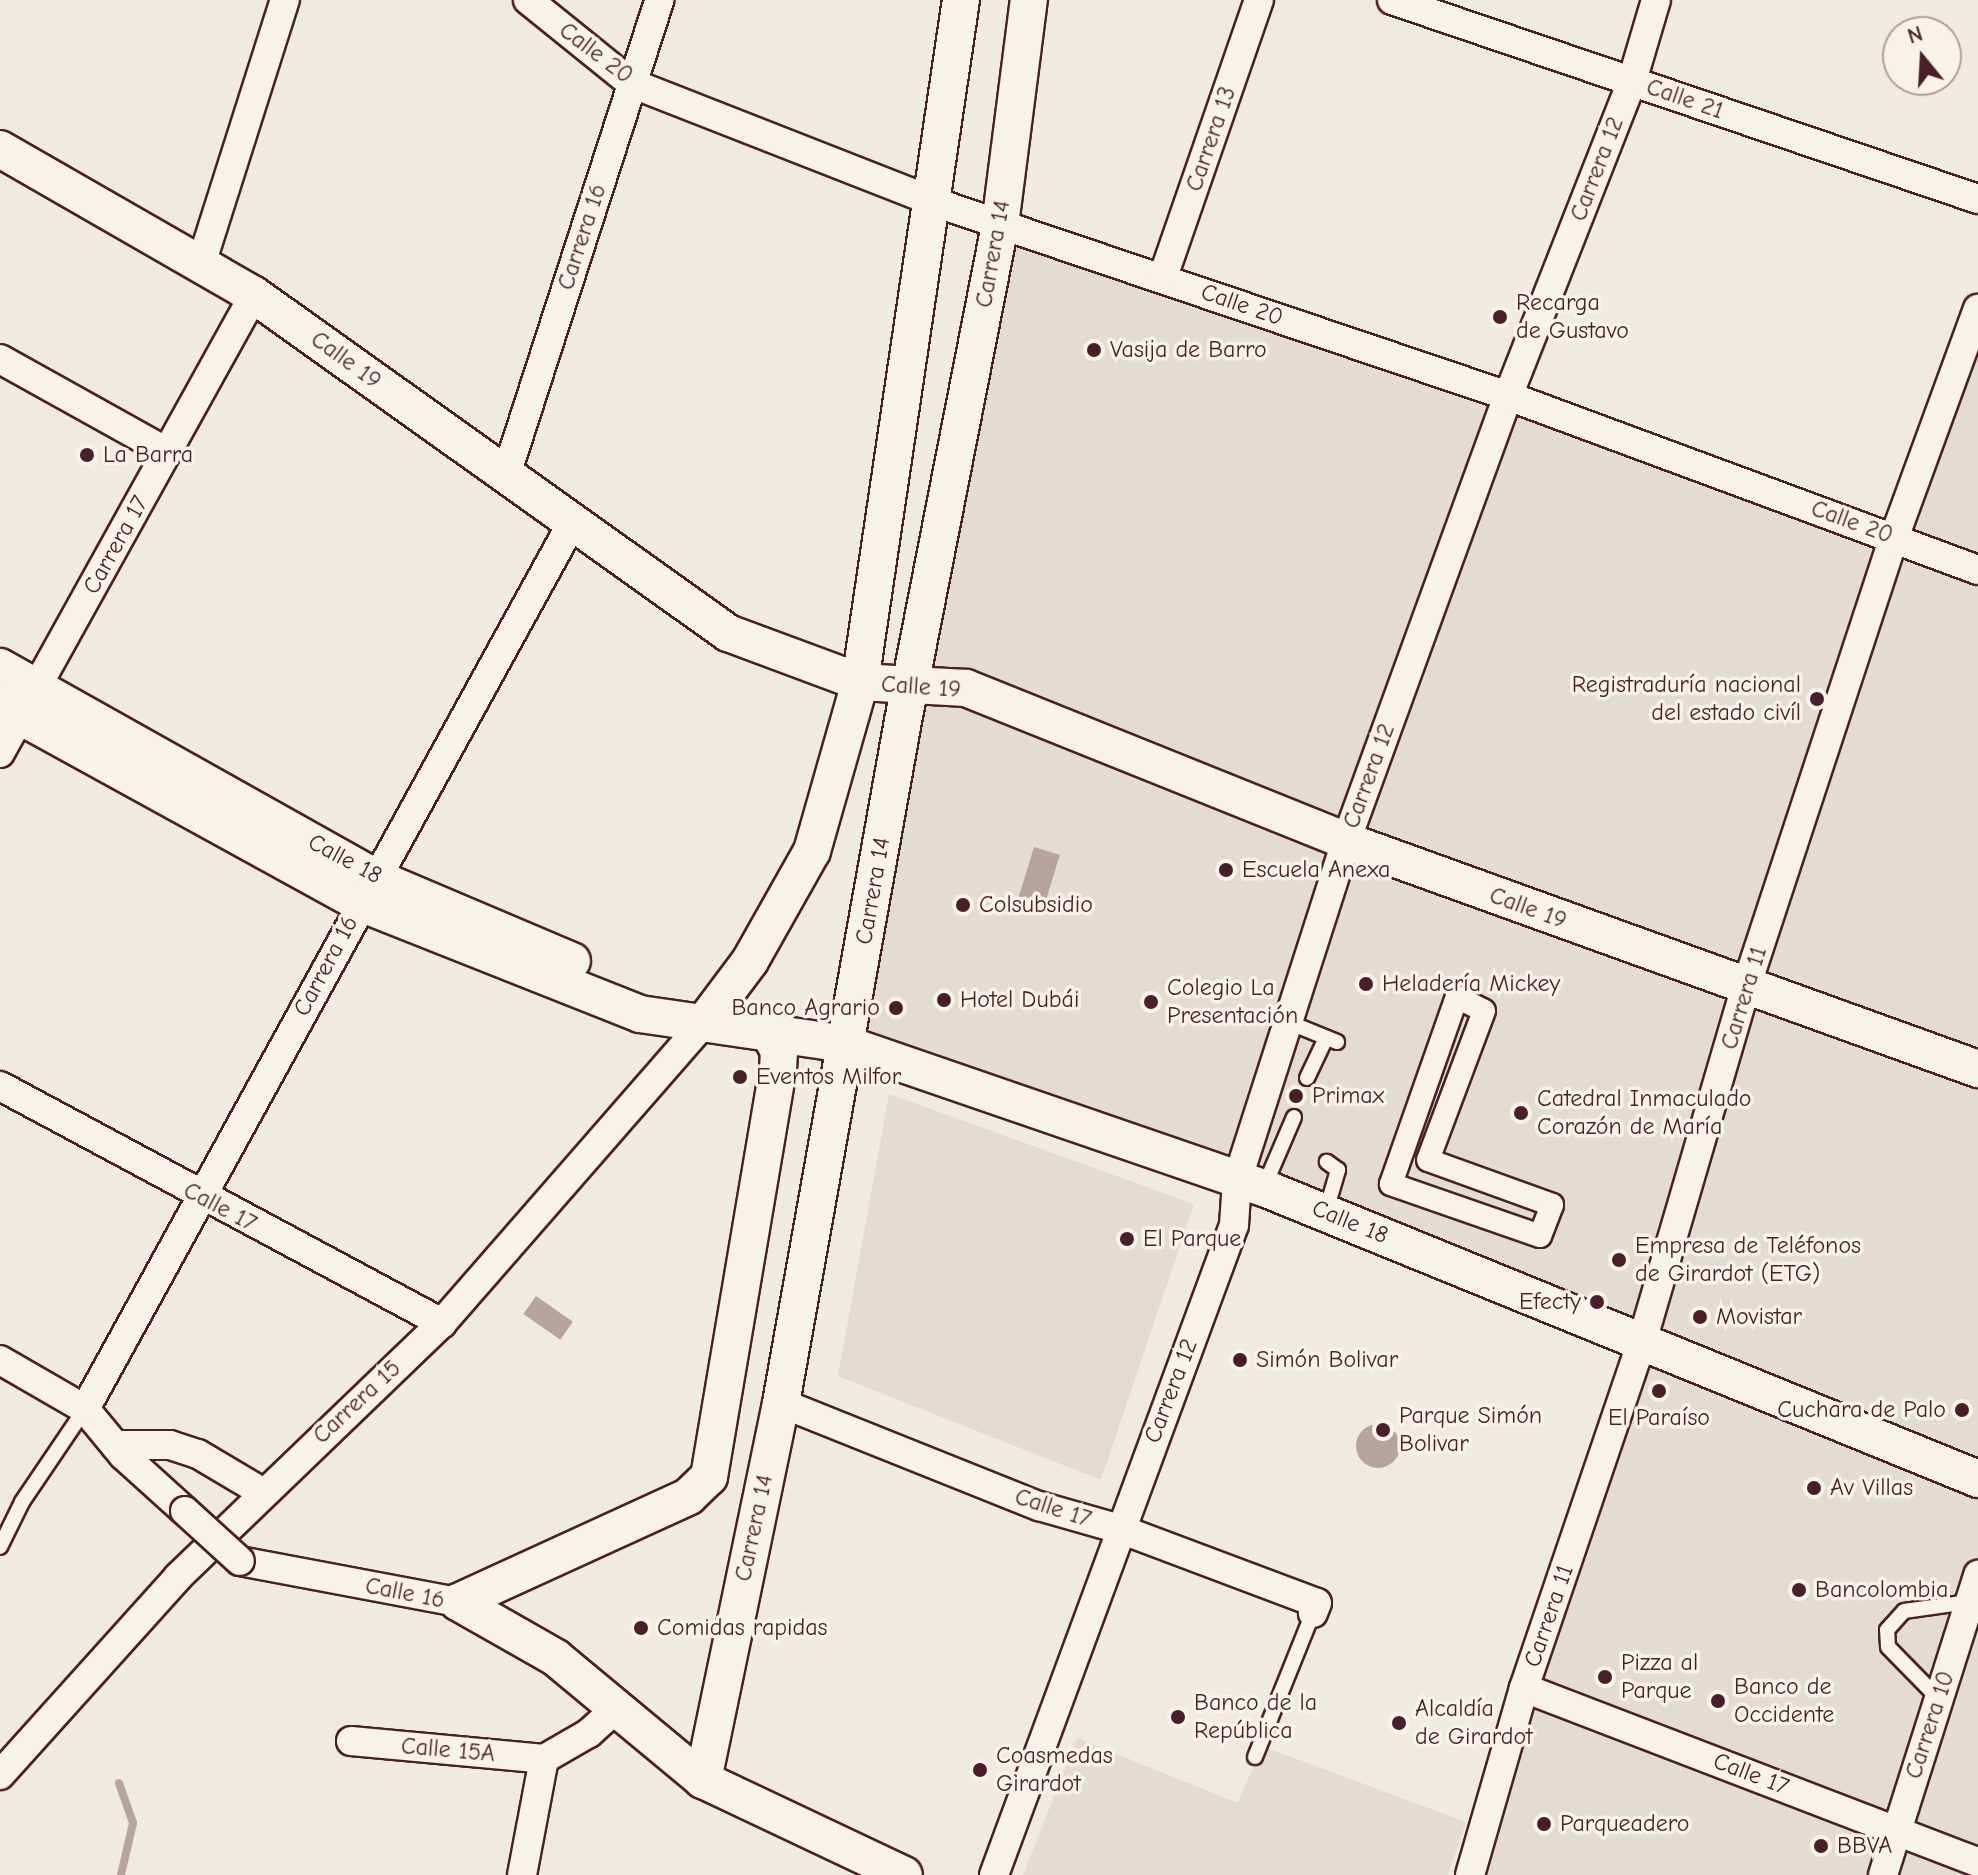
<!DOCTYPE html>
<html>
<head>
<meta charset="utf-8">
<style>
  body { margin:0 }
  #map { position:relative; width:1978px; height:1875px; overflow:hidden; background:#f0ebe0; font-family:"Comic Neue",sans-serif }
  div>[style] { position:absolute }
  .built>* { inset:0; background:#e3dcd2 }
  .water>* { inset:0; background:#b7a4a2; transform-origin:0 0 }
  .round { border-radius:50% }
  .stream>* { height:8px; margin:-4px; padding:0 4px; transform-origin:4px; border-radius:4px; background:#b7a4a2 }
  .roads { filter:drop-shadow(2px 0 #4a1f2b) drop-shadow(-2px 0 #4a1f2b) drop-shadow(0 2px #4a1f2b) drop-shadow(0 -2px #4a1f2b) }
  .service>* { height:14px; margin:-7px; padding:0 7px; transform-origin:7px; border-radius:7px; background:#f7f3e8 }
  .pedestrian>* { height:22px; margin:-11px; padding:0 11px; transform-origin:11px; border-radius:11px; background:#f7f3e8 }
  .minor>* { height:28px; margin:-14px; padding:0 14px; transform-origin:14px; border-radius:14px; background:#f7f3e8 }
  .tertiary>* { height:36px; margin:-18px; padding:0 18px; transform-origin:18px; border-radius:18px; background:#f7f3e8 }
  .bridges { filter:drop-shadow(2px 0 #4a1f2b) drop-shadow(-2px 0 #4a1f2b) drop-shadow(0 2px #4a1f2b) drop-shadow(0 -2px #4a1f2b) }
  .minor-bridge>* { height:28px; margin:-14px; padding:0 14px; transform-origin:14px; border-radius:14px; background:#f7f3e8 }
  .dots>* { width:22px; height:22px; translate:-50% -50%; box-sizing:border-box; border:4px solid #f7f3e8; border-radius:50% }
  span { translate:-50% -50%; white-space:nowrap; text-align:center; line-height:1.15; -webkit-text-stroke:7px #f7f3e8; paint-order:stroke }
  .street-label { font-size:24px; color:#4a1f2b }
  .poi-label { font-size:24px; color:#4a1f2b }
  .left { translate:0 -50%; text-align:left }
  .right { translate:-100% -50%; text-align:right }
  .north { position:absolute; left:1882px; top:16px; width:80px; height:80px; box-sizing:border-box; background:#f7f3e8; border:2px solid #b29e9c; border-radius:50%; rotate:342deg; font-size:22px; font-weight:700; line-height:32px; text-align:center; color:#4a1f2b }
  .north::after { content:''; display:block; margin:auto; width:28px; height:36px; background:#4a1f2b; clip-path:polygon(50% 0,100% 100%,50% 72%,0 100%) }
</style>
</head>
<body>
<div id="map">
  <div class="built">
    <div style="clip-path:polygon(1000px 225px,1894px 538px,1978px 309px,1978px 1875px,1470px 1875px,1641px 1345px,1235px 1179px,849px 1042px)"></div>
    <div style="clip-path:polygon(889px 1094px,1194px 1204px,1101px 1480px,838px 1376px)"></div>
    <div style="clip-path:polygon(1077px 1738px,1238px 1803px,1262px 1746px,1466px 1822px,1448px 1875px,1023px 1875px)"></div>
  </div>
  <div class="water">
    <div style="left:1034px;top:847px;width:27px;height:53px;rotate:17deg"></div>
    <div style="left:536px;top:1296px;width:45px;height:22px;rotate:35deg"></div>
    <div class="round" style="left:1356px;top:1424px;width:44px;height:44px"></div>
  </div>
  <div class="stream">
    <div style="left:119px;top:1783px;width:42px;rotate:70.7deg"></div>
    <div style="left:133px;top:1823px;width:53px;rotate:103deg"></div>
  </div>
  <div class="roads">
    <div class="service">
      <div style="left:1288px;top:1022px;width:53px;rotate:22.2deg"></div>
      <div style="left:1307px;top:1078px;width:44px;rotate:-64.6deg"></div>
      <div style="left:1264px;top:1187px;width:76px;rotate:-66.8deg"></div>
      <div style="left:1326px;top:1211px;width:43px;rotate:-73.7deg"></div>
      <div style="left:1338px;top:1170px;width:14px;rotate:-144deg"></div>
      <div style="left:0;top:1547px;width:50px;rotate:-63.9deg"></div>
      <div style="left:22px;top:1502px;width:112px;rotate:-55.9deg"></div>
      <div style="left:1938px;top:1698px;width:71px;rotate:-134.4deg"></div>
      <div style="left:1888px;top:1647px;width:17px;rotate:-93deg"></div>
      <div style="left:1887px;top:1630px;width:25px;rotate:-48deg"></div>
      <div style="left:1904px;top:1611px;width:66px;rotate:-7.9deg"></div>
      <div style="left:1255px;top:1757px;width:155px;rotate:-68.1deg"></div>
    </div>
    <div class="pedestrian">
      <div style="left:1457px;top:997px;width:30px;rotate:27deg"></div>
      <div style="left:1484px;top:1011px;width:159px;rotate:110.6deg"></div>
      <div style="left:1428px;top:1160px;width:132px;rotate:19.9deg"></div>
      <div style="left:1552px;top:1205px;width:33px;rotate:111deg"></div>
      <div style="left:1540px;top:1236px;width:158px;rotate:-160.8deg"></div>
      <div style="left:1391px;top:1184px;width:198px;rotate:-70.6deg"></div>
    </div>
    <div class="minor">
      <div style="left:528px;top:0;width:132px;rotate:38.9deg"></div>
      <div style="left:631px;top:83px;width:326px;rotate:21.4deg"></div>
      <div style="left:934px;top:202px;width:606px;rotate:18.67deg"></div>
      <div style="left:1508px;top:396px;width:501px;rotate:20.32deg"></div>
      <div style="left:1392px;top:0;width:619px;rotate:18.76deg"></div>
      <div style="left:202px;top:261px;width:274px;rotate:-72.4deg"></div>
      <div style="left:1163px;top:277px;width:293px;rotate:-70.9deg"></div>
      <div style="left:0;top:359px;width:191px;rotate:29.1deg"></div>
      <div style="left:506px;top:475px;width:499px;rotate:-72.1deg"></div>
      <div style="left:0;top:753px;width:524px;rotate:-60.99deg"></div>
      <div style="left:0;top:1086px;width:502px;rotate:28.2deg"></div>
      <div style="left:0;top:1360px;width:98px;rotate:30deg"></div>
      <div style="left:85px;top:1409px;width:60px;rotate:50.4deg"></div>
      <div style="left:123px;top:1455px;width:84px;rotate:42.1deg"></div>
      <div style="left:781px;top:1403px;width:278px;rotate:21.8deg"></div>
      <div style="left:1039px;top:1506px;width:84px;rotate:15.9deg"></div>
      <div style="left:1120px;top:1529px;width:210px;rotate:20.6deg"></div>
      <div style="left:1317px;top:1603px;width:11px;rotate:112deg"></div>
      <div style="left:85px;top:1409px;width:1009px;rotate:-61.2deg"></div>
      <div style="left:115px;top:1445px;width:55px"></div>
      <div style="left:170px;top:1445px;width:29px;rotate:18deg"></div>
      <div style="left:198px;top:1454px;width:74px;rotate:30.7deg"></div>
      <div style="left:240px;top:1561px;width:222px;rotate:10.7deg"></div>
      <div style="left:1524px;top:1688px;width:486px;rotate:21deg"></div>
      <div style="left:351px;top:1741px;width:194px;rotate:5.3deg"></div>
      <div style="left:544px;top:1759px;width:52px;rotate:-30deg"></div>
      <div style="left:589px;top:1733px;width:39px;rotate:-42deg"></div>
      <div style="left:0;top:1775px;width:266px;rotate:-48deg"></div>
      <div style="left:178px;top:1577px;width:366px;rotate:-43.9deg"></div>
      <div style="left:442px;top:1323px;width:400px;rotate:-48.9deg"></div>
      <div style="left:522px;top:1875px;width:118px;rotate:-79.3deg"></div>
      <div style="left:994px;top:1875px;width:693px;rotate:-69.73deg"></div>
      <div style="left:1234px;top:1225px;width:44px;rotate:-86.1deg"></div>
      <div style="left:1237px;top:1181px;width:357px;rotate:-72.2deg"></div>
      <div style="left:1346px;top:841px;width:474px;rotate:-70deg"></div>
      <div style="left:1508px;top:396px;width:339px;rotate:-68.5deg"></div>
      <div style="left:1632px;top:81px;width:84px;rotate:-73.5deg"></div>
      <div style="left:1470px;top:1875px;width:195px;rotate:-73.9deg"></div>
      <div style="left:1524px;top:1688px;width:362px;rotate:-71.2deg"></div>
      <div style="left:1641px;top:1345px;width:373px;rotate:-73.7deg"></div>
      <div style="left:1746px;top:987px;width:473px;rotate:-71.8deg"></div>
      <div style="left:1894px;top:538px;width:244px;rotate:-69.9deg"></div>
      <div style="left:1883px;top:1875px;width:315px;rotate:-72.4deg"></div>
    </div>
    <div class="tertiary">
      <div style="left:0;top:149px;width:293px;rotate:29.9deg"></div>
      <div style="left:254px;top:295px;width:582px;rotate:35.49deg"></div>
      <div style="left:728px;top:633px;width:141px;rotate:20.4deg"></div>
      <div style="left:860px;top:682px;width:106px;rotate:3.2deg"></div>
      <div style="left:966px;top:688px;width:410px;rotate:21.9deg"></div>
      <div style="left:1346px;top:841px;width:672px;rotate:19.84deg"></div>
      <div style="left:0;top:667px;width:429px;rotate:29.3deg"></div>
      <div style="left:374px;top:877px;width:215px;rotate:23deg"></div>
      <div style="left:0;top:705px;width:411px;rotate:28.8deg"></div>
      <div style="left:360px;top:903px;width:301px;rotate:21.6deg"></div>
      <div style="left:640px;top:1014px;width:207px;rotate:8.3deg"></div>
      <div style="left:845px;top:1044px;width:443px;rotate:19deg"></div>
      <div style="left:1264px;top:1188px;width:771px;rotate:22.17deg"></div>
      <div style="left:705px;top:1021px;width:75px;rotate:-53.1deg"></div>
      <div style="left:750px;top:961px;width:126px;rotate:-60.6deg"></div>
      <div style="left:812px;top:851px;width:176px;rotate:-74.1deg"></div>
      <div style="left:860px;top:682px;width:689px;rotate:-81.58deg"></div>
      <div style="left:458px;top:1602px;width:254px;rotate:-24.6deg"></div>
      <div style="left:689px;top:1496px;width:28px;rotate:-44deg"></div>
      <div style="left:709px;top:1477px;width:413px;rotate:-80.4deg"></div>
      <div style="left:778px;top:1070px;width:19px;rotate:-87deg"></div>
      <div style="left:779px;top:1051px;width:25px;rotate:-119deg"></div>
      <div style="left:458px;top:1602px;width:113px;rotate:29.7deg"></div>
      <div style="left:556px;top:1658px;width:191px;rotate:39.7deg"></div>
      <div style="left:703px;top:1780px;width:222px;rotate:25.3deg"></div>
      <div style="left:703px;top:1780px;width:385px;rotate:-78.3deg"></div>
      <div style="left:781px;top:1403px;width:693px;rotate:-79.86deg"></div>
      <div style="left:903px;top:721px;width:505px;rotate:-78.93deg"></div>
      <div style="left:1000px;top:225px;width:227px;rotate:-82.7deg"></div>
    </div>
  </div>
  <div class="bridges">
    <div class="minor-bridge">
      <div style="left:185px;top:1511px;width:74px;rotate:42.3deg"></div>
    </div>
  </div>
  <div class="dots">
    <div style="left:1500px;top:317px;background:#4a1f2b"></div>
    <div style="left:1094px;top:350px;background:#4a1f2b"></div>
    <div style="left:87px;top:455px;background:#4a1f2b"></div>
    <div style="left:1817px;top:699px;background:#4a1f2b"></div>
    <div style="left:1226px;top:870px;background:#4a1f2b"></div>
    <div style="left:963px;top:905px;background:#4a1f2b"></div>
    <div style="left:1366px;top:984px;background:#4a1f2b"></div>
    <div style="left:944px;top:1000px;background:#4a1f2b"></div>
    <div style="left:1151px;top:1002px;background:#4a1f2b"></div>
    <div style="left:896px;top:1008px;background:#4a1f2b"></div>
    <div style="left:740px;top:1077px;background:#4a1f2b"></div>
    <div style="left:1296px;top:1096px;background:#4a1f2b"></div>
    <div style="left:1521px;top:1113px;background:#4a1f2b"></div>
    <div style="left:1127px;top:1239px;background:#4a1f2b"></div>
    <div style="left:1619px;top:1260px;background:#4a1f2b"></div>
    <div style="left:1597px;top:1302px;background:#4a1f2b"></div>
    <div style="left:1700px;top:1317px;background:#4a1f2b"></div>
    <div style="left:1240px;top:1360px;background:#4a1f2b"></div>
    <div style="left:1659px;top:1391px;background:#4a1f2b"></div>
    <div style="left:1962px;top:1410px;background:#4a1f2b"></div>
    <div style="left:1383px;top:1430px;background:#4a1f2b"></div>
    <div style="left:1814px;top:1488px;background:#4a1f2b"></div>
    <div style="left:1799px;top:1590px;background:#4a1f2b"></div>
    <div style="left:641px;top:1628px;background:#4a1f2b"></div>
    <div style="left:1605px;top:1677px;background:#4a1f2b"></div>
    <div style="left:1718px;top:1701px;background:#4a1f2b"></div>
    <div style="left:1178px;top:1717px;background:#4a1f2b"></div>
    <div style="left:1399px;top:1723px;background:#4a1f2b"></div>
    <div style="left:980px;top:1770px;background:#4a1f2b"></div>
    <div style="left:1544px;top:1824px;background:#4a1f2b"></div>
    <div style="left:1821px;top:1846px;background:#4a1f2b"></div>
  </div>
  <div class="street-label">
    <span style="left:596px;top:53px;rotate:37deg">Calle 20</span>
    <span style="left:1685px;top:99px;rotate:19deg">Calle 21</span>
    <span style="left:1211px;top:139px;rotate:-71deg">Carrera 13</span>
    <span style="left:1597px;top:169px;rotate:-69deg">Carrera 12</span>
    <span style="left:582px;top:237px;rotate:-72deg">Carrera 16</span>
    <span style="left:993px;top:254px;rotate:-80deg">Carrera 14</span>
    <span style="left:1242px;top:305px;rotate:19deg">Calle 20</span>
    <span style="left:346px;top:360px;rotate:36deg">Calle 19</span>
    <span style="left:1852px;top:522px;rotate:20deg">Calle 20</span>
    <span style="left:116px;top:545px;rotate:-61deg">Carrera 17</span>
    <span style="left:921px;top:687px;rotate:4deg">Calle 19</span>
    <span style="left:1369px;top:776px;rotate:-70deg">Carrera 12</span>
    <span style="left:345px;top:859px;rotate:28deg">Calle 18</span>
    <span style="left:873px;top:891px;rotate:-80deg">Carrera 14</span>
    <span style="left:1528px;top:908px;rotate:20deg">Calle 19</span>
    <span style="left:326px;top:966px;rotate:-62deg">Carrera 16</span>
    <span style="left:1744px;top:998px;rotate:-73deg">Carrera 11</span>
    <span style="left:220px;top:1207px;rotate:28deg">Calle 17</span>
    <span style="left:1350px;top:1222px;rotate:22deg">Calle 18</span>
    <span style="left:1171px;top:1391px;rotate:-69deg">Carrera 12</span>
    <span style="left:357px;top:1402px;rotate:-43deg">Carrera 15</span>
    <span style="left:1053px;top:1508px;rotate:18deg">Calle 17</span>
    <span style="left:754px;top:1528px;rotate:-78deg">Carrera 14</span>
    <span style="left:405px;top:1593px;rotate:11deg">Calle 16</span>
    <span style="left:1549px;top:1616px;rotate:-71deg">Carrera 11</span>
    <span style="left:1930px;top:1725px;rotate:-72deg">Carrera 10</span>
    <span style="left:448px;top:1750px;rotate:5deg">Calle 15A</span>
    <span style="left:1751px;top:1774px;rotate:21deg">Calle 17</span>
  </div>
  <div class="poi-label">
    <span class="left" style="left:1516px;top:317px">Recarga<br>de Gustavo</span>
    <span class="left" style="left:1110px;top:350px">Vasija de Barro</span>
    <span class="left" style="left:103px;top:455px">La Barra</span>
    <span class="right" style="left:1801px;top:699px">Registraduría nacional<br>del estado civíl</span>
    <span class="left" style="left:1242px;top:870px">Escuela Anexa</span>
    <span class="left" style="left:979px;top:905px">Colsubsidio</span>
    <span class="left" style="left:1382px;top:984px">Heladería Mickey</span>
    <span class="left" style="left:1167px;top:1002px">Colegio La<br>Presentación</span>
    <span class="left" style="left:960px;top:1000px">Hotel Dubái</span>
    <span class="right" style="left:880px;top:1008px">Banco Agrario</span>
    <span class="left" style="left:756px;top:1077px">Eventos Milfor</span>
    <span class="left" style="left:1312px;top:1096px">Primax</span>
    <span class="left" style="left:1537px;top:1113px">Catedral Inmaculado<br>Corazón de María</span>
    <span class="left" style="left:1143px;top:1239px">El Parque</span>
    <span class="left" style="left:1635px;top:1260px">Empresa de Teléfonos<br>de Girardot (ETG)</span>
    <span class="right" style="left:1581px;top:1302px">Efecty</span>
    <span class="left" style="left:1716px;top:1317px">Movistar</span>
    <span class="left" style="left:1256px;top:1360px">Simón Bolivar</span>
    <span class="right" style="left:1946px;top:1410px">Cuchara de Palo</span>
    <span class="left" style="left:1399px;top:1430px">Parque Simón<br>Bolivar</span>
    <span style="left:1659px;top:1418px">El Paraíso</span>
    <span class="left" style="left:1830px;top:1488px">Av Villas</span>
    <span class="left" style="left:1815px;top:1590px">Bancolombia</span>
    <span class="left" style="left:657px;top:1628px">Comidas rapidas</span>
    <span class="left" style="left:1621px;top:1677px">Pizza al<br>Parque</span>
    <span class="left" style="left:1734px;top:1701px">Banco de<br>Occidente</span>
    <span class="left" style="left:1194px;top:1717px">Banco de la<br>República</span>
    <span class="left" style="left:1415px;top:1723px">Alcaldía<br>de Girardot</span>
    <span class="left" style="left:996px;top:1770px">Coasmedas<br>Girardot</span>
    <span class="left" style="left:1560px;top:1824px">Parqueadero</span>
    <span class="left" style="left:1837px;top:1846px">BBVA</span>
  </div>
  <div class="north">N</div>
</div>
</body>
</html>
